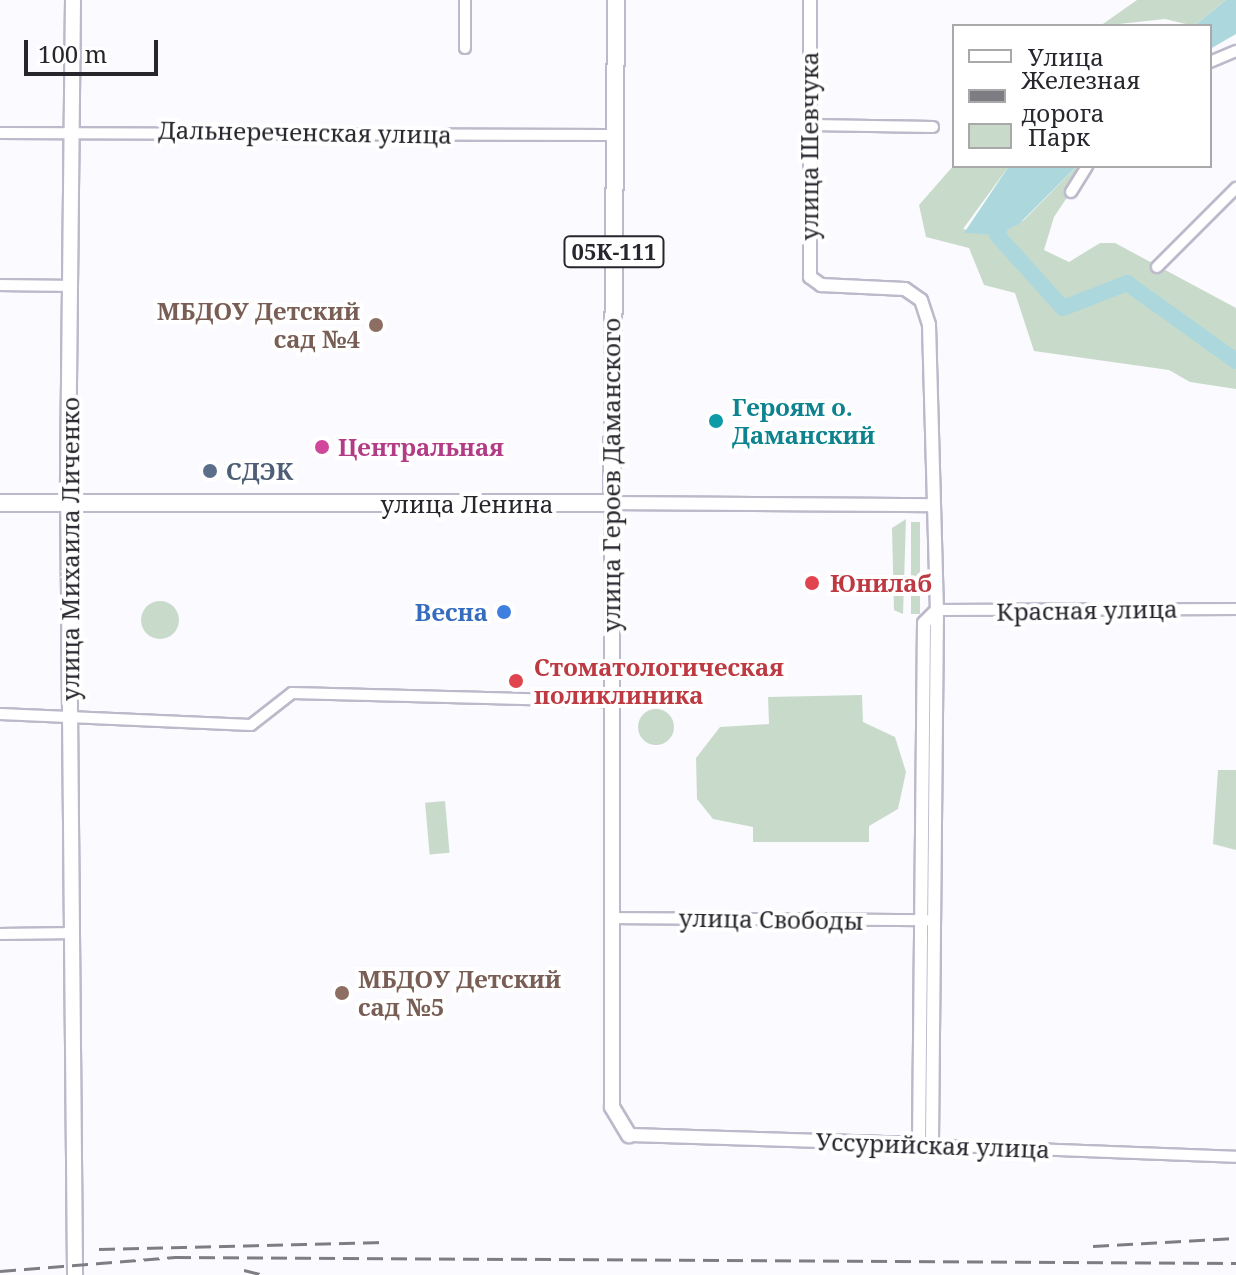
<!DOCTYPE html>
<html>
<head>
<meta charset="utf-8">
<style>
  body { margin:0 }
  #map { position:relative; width:1236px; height:1275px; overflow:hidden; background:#fbfafe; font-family:"Noto Serif",serif }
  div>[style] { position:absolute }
  .green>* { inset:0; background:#c8dbcb; transform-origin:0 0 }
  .round { border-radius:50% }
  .water>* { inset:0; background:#acd7dd }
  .river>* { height:16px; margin:-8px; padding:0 8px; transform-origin:8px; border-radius:8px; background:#acd7dd }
  .roads { filter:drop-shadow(2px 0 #bcb9ca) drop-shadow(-2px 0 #bcb9ca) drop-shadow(0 2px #bcb9ca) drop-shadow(0 -2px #bcb9ca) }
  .minor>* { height:10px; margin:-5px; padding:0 5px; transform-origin:5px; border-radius:5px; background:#fff }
  .tertiary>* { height:12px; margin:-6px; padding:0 6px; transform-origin:6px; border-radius:6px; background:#fff }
  .secondary>* { height:14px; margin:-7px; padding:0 7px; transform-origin:7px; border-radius:7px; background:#fff }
  .primary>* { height:16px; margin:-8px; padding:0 8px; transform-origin:8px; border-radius:8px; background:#fff }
  .rail>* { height:3px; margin-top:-1.5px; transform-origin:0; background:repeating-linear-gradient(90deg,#7e7d83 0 16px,transparent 0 24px) }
  .dots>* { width:22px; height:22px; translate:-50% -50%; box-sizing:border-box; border:4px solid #fff; border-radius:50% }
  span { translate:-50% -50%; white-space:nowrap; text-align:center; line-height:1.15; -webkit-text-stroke:8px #fff; paint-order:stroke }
  .shield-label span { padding:2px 6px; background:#fff; border:2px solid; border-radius:6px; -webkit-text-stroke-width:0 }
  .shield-label { font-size:22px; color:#27262d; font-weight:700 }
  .street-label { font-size:24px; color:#27262d }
  .education-label { font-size:24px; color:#785e54; font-weight:700 }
  .right { translate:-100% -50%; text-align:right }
  .left { translate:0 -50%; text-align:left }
  .culture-label { font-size:24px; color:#0d838f; font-weight:700 }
  .hotel-label { font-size:24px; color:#b23c85; font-weight:700 }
  .service-label { font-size:24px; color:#4e5e75; font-weight:700 }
  .health-label { font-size:24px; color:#be3a42; font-weight:700 }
  .shop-label { font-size:24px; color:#366cbe; font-weight:700 }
  .legend { position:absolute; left:952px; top:24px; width:260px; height:144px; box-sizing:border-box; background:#fff; border:2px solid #a9a8ab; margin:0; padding:10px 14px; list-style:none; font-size:24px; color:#27262d }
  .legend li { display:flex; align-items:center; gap:16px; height:40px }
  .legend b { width:40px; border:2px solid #a9a8ab }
  .scale { position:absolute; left:24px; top:40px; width:134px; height:36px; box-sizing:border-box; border:4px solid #27262d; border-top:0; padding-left:10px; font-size:24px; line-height:28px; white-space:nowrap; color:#27262d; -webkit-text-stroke:6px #fff; paint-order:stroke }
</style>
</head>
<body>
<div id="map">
  <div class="green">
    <div style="clip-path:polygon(1137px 0,1226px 0,1194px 26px,1165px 19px,1100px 26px)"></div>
    <div style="clip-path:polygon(954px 165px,1009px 166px,963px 229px,997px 235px,1024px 220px,1077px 166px,1088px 166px,1054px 217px,1044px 250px,1069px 262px,1100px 243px,1115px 243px,1236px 308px,1236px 389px,1190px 382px,1169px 370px,1034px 351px,1015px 293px,984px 285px,969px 248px,926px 237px,919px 205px)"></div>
    <div style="clip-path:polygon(906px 519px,903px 614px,894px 610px,892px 528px)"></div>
    <div style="left:911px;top:522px;width:9px;height:92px"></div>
    <div class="round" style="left:141px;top:601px;width:38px;height:38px"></div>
    <div style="clip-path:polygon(862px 695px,863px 722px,895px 737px,906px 772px,898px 809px,869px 826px,869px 842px,753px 842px,753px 827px,713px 819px,697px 799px,696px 758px,720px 727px,769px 724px,768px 697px)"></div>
    <div class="round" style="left:638px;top:709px;width:36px;height:36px"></div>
    <div style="clip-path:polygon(1218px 770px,1236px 770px,1236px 850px,1213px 844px)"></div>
    <div style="left:445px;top:801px;width:52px;height:20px;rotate:85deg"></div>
  </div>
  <div class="water">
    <div style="clip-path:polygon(1226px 0,1236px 0,1236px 34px,1210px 49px,1210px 26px,1194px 26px)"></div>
    <div style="clip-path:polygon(1009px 166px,1077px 166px,1019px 224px,997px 235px,964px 233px)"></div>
  </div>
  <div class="river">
    <div style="left:1004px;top:216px;width:20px;rotate:110deg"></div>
    <div style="left:997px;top:235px;width:98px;rotate:47.9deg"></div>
    <div style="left:1063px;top:308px;width:69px;rotate:-21.3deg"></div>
    <div style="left:1127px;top:283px;width:134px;rotate:35.6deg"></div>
  </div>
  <div class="roads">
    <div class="minor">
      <div style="left:465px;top:48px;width:48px;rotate:-90deg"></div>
      <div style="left:1210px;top:62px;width:28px;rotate:-23deg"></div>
      <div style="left:810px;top:125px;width:123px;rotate:0.9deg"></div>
      <div style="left:0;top:133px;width:610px;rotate:0.19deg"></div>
      <div style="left:1071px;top:192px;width:31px;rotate:-58deg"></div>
      <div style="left:1157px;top:267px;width:112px;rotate:-45deg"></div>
      <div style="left:0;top:285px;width:71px;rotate:0.8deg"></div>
      <div style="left:937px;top:610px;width:299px;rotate:-0.2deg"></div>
      <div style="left:0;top:714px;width:251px;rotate:2.5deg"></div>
      <div style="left:251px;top:725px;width:52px;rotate:-38deg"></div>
      <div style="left:292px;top:693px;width:316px;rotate:1.5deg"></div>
      <div style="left:611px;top:918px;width:318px;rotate:0.4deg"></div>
      <div style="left:0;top:934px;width:71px;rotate:-0.8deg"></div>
      <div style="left:926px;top:1145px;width:310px;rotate:2.2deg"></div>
    </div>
    <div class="tertiary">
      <div style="left:810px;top:0;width:277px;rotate:90deg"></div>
      <div style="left:810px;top:277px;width:14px;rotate:36deg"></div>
      <div style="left:821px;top:285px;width:84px;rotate:2.7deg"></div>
      <div style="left:905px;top:289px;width:19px;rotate:35deg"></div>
      <div style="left:921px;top:300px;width:26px;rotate:72deg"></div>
      <div style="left:929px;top:325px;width:285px;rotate:88.4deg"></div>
      <div style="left:937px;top:610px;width:535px;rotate:90.54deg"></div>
      <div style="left:612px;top:503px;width:322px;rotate:0.4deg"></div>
      <div style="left:629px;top:1135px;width:290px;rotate:1.8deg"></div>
      <div style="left:919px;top:1144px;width:521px;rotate:-89.45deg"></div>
      <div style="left:924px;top:623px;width:18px;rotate:-45deg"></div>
    </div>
    <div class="secondary">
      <div style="left:73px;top:0;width:485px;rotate:90.6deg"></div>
      <div style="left:68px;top:485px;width:790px;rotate:89.49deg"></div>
      <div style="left:612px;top:503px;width:604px;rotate:90deg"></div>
      <div style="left:612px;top:1107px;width:33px;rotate:59deg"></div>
    </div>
    <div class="primary">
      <div style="left:0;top:503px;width:612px"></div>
      <div style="left:612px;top:503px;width:503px;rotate:-89.54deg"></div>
    </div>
  </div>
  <div class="rail">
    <div style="left:1093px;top:1246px;width:143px;rotate:-3.2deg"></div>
    <div style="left:99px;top:1249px;width:286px;rotate:-1.4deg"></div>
    <div style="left:244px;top:1270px;width:21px;rotate:14deg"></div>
    <div style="left:0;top:1271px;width:176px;rotate:-4.6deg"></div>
    <div style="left:175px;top:1257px;width:1061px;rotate:0.32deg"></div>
  </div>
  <div class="dots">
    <div style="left:376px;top:325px;background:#8d6e63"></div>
    <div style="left:716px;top:421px;background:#0f9aa8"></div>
    <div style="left:322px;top:447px;background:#d1479c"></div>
    <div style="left:210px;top:471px;background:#5c6f8a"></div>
    <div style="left:812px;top:583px;background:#e0444e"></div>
    <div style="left:504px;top:612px;background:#3f7fe0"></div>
    <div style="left:516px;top:681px;background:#e0444e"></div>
    <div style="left:342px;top:993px;background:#8d6e63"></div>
  </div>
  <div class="shield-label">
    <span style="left:614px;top:252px">05К-111</span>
  </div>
  <div class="street-label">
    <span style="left:305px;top:132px;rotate:1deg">Дальнереченская улица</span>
    <span style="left:809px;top:146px;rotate:-90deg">улица Шевчука</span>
    <span style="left:611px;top:475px;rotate:-90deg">улица Героев Даманского</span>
    <span style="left:467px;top:504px">улица Ленина</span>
    <span style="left:70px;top:549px;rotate:-90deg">улица Михаила Личенко</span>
    <span style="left:1087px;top:610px;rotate:-1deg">Красная улица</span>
    <span style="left:771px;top:919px;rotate:1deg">улица Свободы</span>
    <span style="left:933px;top:1145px;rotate:2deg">Уссурийская улица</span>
  </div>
  <div class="education-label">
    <span class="right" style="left:360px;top:325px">МБДОУ Детский<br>сад №4</span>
    <span class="left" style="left:358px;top:993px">МБДОУ Детский<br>сад №5</span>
  </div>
  <div class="culture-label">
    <span class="left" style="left:732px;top:421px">Героям о.<br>Даманский</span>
  </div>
  <div class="hotel-label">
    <span class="left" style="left:338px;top:447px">Центральная</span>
  </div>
  <div class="service-label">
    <span class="left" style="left:226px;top:471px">СДЭК</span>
  </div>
  <div class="health-label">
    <span class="left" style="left:830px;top:583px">Юнилаб</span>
    <span class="left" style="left:534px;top:681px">Стоматологическая<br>поликлиника</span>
  </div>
  <div class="shop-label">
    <span class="right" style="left:488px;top:612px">Весна</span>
  </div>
  <ul class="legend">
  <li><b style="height:10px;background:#fff"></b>Улица</li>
  <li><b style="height:10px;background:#7e7d83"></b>Железная дорога</li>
  <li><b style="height:22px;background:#c8dbcb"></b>Парк</li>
  </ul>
  <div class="scale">100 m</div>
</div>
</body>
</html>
